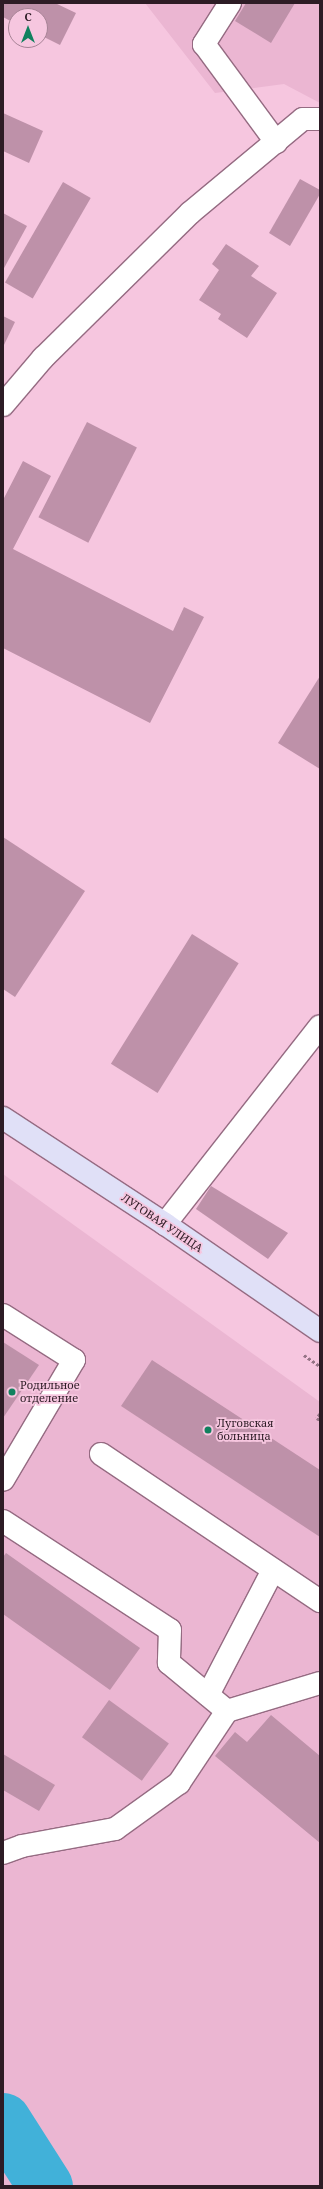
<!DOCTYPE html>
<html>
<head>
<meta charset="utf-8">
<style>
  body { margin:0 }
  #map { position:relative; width:323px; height:2189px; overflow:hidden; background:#f6c6df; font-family:"Noto Serif",serif }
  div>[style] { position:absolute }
  .built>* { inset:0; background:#ebb6d2 }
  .river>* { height:55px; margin:-27.5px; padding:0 27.5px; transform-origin:27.5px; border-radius:27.5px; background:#41b1d9 }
  .building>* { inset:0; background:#be91a9; transform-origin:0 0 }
  .path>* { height:2.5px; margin-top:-1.25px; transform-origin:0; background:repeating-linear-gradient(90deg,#957486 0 3px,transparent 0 5px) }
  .roads { filter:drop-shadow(1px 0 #956b82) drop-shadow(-1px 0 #956b82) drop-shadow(0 1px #956b82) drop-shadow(0 -1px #956b82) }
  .minor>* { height:22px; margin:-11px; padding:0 11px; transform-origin:11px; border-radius:11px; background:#fff }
  .major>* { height:22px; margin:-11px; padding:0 11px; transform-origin:11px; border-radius:11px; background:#e0e0f7 }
  .dots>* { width:11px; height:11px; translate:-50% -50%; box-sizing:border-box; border:2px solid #f6c6df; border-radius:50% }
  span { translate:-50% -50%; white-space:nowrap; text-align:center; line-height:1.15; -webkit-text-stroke:3.5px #f6c6df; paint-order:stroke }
  .street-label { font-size:11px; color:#2d1c25 }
  .poi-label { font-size:11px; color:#2d1c25 }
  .left { translate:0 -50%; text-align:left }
  .frame { position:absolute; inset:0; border:4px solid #2d1c25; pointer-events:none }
  .north { position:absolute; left:8px; top:8px; width:40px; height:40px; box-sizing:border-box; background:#f6c6df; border:1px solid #a68295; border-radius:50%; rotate:0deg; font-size:11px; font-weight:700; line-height:16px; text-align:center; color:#2d1c25 }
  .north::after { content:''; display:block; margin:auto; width:14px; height:18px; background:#10815e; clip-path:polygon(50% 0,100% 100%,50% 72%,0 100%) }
</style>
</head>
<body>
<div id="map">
  <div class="built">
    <div style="clip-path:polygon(145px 3px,320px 3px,320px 103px,284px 84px,215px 93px)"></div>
    <div style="clip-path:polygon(3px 1174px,320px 1402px,320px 2186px,3px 2186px)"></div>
  </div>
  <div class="river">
    <div style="left:3px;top:2120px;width:78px;rotate:57.5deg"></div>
  </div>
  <div class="building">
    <div style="clip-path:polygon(3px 3px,55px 3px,76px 13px,60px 45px,40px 35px,40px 16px,16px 16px,16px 24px,3px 17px)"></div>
    <div style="clip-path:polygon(246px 3px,295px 3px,271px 43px,235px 21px)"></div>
    <div style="clip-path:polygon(3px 113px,43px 131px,29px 163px,3px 151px)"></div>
    <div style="clip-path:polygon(300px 179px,320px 190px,320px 194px,290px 246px,269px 233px)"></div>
    <div style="left:63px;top:182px;width:32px;height:116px;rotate:30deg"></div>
    <div style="clip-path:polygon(3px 213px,27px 226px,3px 270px)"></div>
    <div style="clip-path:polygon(226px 244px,259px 266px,251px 276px,277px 293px,247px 338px,218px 319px,221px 314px,199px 300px,219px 270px,212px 264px)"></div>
    <div style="clip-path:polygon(3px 316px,15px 322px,3px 347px)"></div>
    <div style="left:87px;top:422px;width:56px;height:107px;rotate:27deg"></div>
    <div style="clip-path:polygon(23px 461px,51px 476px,13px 549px,173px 631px,184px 607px,204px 617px,150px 723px,3px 648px,3px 500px)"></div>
    <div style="clip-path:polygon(320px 676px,320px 769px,278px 743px)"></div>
    <div style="clip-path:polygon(3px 837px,85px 891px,15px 997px,3px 989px)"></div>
    <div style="left:192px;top:934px;width:55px;height:153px;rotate:32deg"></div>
    <div style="clip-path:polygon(211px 1186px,288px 1233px,268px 1259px,196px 1209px)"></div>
    <div style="clip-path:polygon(3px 1342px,39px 1365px,3px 1418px)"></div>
    <div style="clip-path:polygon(152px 1360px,320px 1470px,320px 1537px,121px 1406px)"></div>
    <div style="clip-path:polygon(6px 1553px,140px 1648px,110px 1690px,3px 1614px,3px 1557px)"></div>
    <div style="left:109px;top:1700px;width:74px;height:46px;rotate:36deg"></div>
    <div style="clip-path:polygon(271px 1715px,320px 1756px,320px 1843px,215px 1756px,235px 1732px,247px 1742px)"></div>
    <div style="clip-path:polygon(3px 1754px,55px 1785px,39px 1811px,3px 1790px)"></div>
  </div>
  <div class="path">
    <div style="left:304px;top:1355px;width:19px;rotate:35deg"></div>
    <div style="left:320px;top:1414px;width:5px;rotate:127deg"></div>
    <div style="left:317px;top:1418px;width:4px;rotate:34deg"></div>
  </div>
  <div class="roads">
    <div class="minor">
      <div style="left:230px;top:3px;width:49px;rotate:122.4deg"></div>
      <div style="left:204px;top:44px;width:122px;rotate:53.7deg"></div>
      <div style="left:3px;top:405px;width:62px;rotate:-49.6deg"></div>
      <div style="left:43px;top:358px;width:206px;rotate:-44.6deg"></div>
      <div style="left:190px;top:213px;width:147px;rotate:-39.8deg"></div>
      <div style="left:303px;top:119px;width:17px"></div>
      <div style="left:165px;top:1224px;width:251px;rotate:-51.9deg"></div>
      <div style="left:3px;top:1315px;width:84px;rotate:32.4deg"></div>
      <div style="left:74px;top:1360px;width:139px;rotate:120.6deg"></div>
      <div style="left:101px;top:1454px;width:264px;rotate:33.9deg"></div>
      <div style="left:3px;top:1521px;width:199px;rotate:33.1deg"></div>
      <div style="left:170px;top:1630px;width:33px;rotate:92deg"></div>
      <div style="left:169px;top:1663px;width:75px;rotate:39.6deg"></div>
      <div style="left:227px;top:1711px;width:97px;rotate:-16.8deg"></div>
      <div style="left:208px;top:1695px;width:141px;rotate:-62.5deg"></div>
      <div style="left:3px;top:1853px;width:20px;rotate:-20deg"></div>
      <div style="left:22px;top:1846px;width:95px;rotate:-10.4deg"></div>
      <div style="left:115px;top:1829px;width:79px;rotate:-35.7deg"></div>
      <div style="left:179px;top:1783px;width:87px;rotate:-56.3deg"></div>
    </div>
    <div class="major">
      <div style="left:3px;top:1118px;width:194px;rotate:33.2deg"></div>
      <div style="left:165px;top:1224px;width:188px;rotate:34.6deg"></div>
    </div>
  </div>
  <div class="dots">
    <div style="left:12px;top:1392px;background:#10815e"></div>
    <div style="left:208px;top:1430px;background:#10815e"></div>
  </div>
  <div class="street-label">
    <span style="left:162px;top:1223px;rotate:34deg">ЛУГОВАЯ УЛИЦА</span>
  </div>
  <div class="poi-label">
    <span class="left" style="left:20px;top:1392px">Родильное<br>отделение</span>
    <span class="left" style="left:217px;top:1430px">Луговская<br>больница</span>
  </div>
  <div class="frame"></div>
  <div class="north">С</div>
</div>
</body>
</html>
